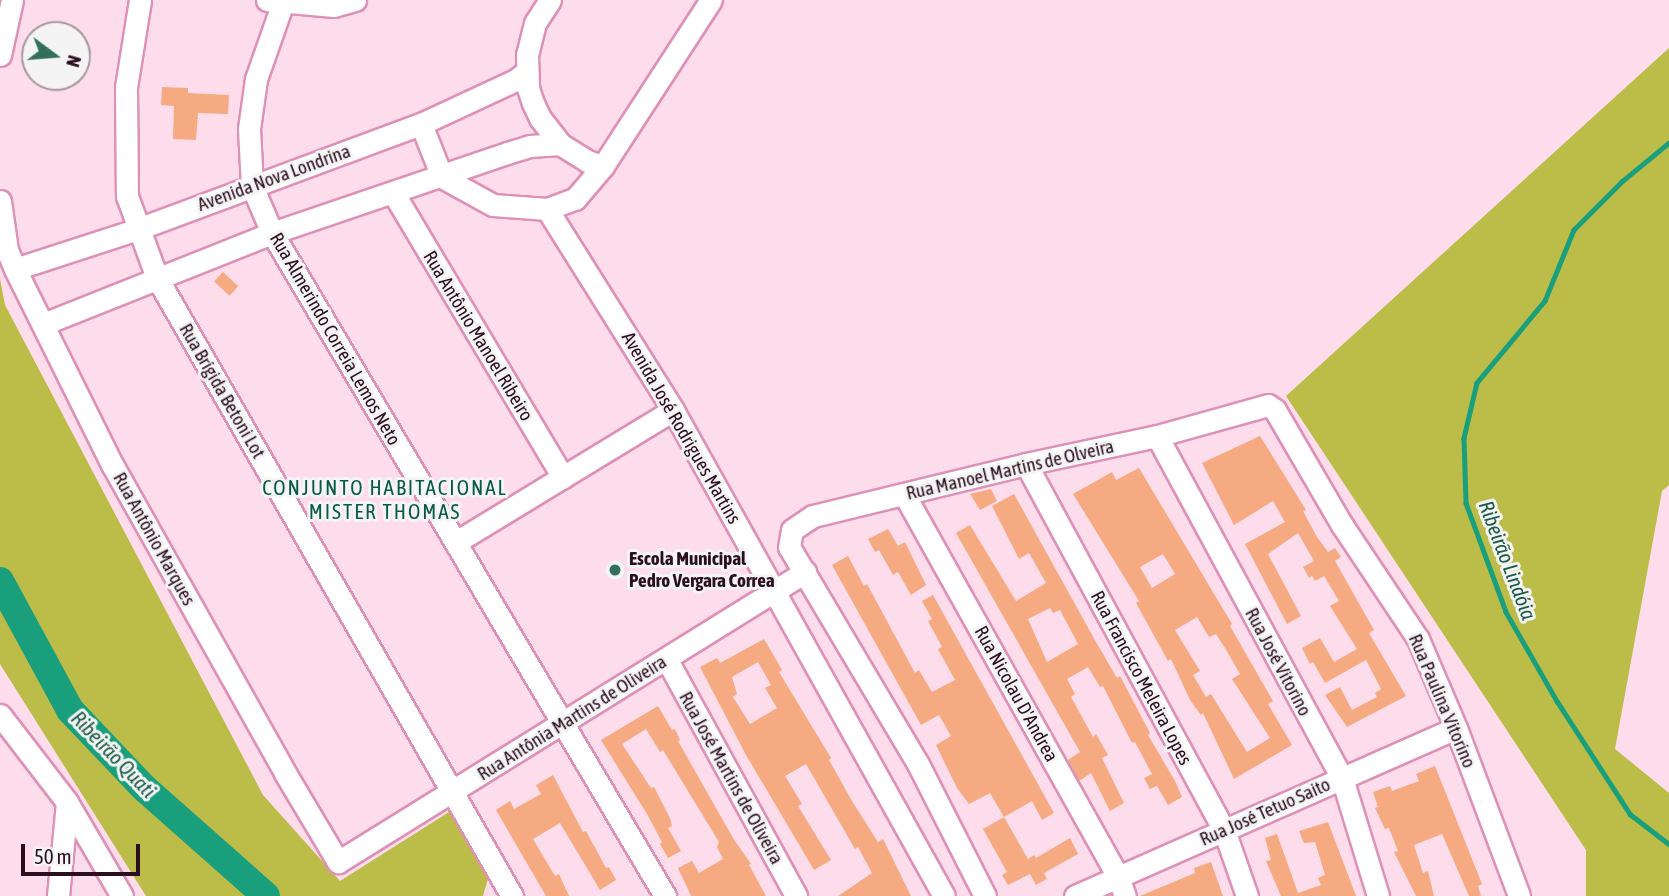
<!DOCTYPE html>
<html>
<head>
<meta charset="utf-8">
<style>
  body { margin:0 }
  #map { position:relative; width:1669px; height:896px; overflow:hidden; background:#fddceb; font-family:"Asap Condensed",sans-serif }
  div>[style] { position:absolute }
  .green>* { inset:0; background:#bcbc49 }
  .stream>* { height:4.5px; margin:-2.25px; padding:0 2.25px; transform-origin:2.25px; border-radius:2.25px; background:#1a9f7c }
  .river>* { height:28px; margin:-14px; padding:0 14px; transform-origin:14px; border-radius:14px; background:#1a9f7c }
  .building>* { inset:0; background:#f5aa81; transform-origin:0 0 }
  .roads { filter:drop-shadow(2px 0 #de91b7) drop-shadow(-2px 0 #de91b7) drop-shadow(0 2px #de91b7) drop-shadow(0 -2px #de91b7) }
  .minor>* { height:21px; margin:-10.5px; padding:0 10.5px; transform-origin:10.5px; border-radius:10.5px; background:#fff }
  .dots>* { width:19px; height:19px; translate:-50% -50%; box-sizing:border-box; border:4px solid #f4f4f4; border-radius:50% }
  span { translate:-50% -50%; white-space:nowrap; text-align:center; line-height:1.15; -webkit-text-stroke:6px #f4f4f4; paint-order:stroke }
  .street-label { font-size:19px; color:#2c0f1e }
  .poi-label { font-size:19px; color:#2c0f1e; font-weight:700 }
  .left { translate:0 -50%; text-align:left }
  .neighbourhood-label { font-size:21px; color:#095a45; letter-spacing:2px }
  .water-label { font-size:21px; color:#1b5b47; font-style:italic }
  .north { position:absolute; left:21px; top:21px; width:70px; height:70px; box-sizing:border-box; background:#f4f4f4; border:2px solid #a4989e; border-radius:50%; rotate:106deg; font-size:19px; font-weight:700; line-height:28px; text-align:center; color:#2c0f1e }
  .north::after { content:''; display:block; margin:auto; width:24px; height:32px; background:#32705b; clip-path:polygon(50% 0,100% 100%,50% 72%,0 100%) }
  .scale { position:absolute; left:21px; top:844px; width:119px; height:32px; box-sizing:border-box; border:4px solid #2c0f1e; border-top:0; padding-left:9px; font-size:21px; line-height:24px; white-space:nowrap; color:#2c0f1e; -webkit-text-stroke:5px #f4f4f4; paint-order:stroke }
</style>
</head>
<body>
<div id="map">
  <div class="green">
    <div style="clip-path:polygon(1669px 48px,1669px 485px,1662px 491px,1615px 749px,1669px 793px,1669px 896px,1586px 896px,1586px 850px,1286px 396px)"></div>
    <div style="clip-path:polygon(0 279px,5px 305px,263px 795px,340px 881px,449px 812px,492px 865px,483px 896px,146px 896px,0 664px)"></div>
  </div>
  <div class="stream">
    <div style="left:1669px;top:143px;width:60px;rotate:140.4deg"></div>
    <div style="left:1623px;top:181px;width:69px;rotate:135deg"></div>
    <div style="left:1574px;top:230px;width:77px;rotate:112.2deg"></div>
    <div style="left:1545px;top:301px;width:107px;rotate:129.7deg"></div>
    <div style="left:1477px;top:383px;width:57px;rotate:103.3deg"></div>
    <div style="left:1464px;top:438px;width:65px;rotate:88.2deg"></div>
    <div style="left:1466px;top:503px;width:116px;rotate:69.8deg"></div>
    <div style="left:1506px;top:612px;width:103px;rotate:60.2deg"></div>
    <div style="left:1557px;top:701px;width:135px;rotate:57.1deg"></div>
    <div style="left:1630px;top:814px;width:49px;rotate:37.6deg"></div>
  </div>
  <div class="river">
    <div style="left:0;top:581px;width:147px;rotate:61.5deg"></div>
    <div style="left:70px;top:710px;width:106px;rotate:46.5deg"></div>
    <div style="left:143px;top:787px;width:164px;rotate:41.5deg"></div>
  </div>
  <div class="building">
    <div style="clip-path:polygon(162px 87px,188px 88px,188px 93px,229px 95px,228px 114px,198px 113px,196px 140px,173px 139px,174px 106px,161px 105px)"></div>
    <div style="left:223px;top:272px;width:21px;height:13px;rotate:43deg"></div>
    <div style="clip-path:polygon(1260px 436px,1306px 510px,1303px 511px,1317px 537px,1328px 552px,1335px 548px,1341px 557px,1335px 561px,1374px 630px,1369px 633px,1406px 696px,1347px 727px,1325px 695px,1340px 687px,1352px 710px,1377px 697px,1375px 693px,1381px 689px,1366px 660px,1325px 683px,1313px 662px,1310px 664px,1302px 648px,1320px 638px,1334px 662px,1357px 649px,1330px 606px,1339px 601px,1324px 576px,1315px 581px,1312px 576px,1309px 578px,1303px 567px,1314px 561px,1298px 533px,1268px 554px,1301px 616px,1287px 624px,1245px 544px,1285px 522px,1273px 501px,1234px 525px,1202px 463px)"></div>
    <div style="clip-path:polygon(evenodd,1139px 468px,1232px 624px,1230px 626px,1273px 701px,1268px 704px,1292px 745px,1234px 779px,1203px 713px,1201px 715px,1190px 700px,1171px 659px,1168px 661px,1136px 603px,1139px 601px,1073px 494px,1112px 472px,1116px 480px,1139px 468px,1163px 554px,1175px 574px,1152px 588px,1140px 567px,1163px 554px,1139px 468px,1197px 617px,1209px 637px,1216px 634px,1225px 648px,1240px 674px,1232px 679px,1270px 738px,1247px 752px,1211px 694px,1206px 697px,1193px 675px,1200px 671px,1175px 630px,1197px 617px)"></div>
    <div style="clip-path:polygon(991px 489px,997px 501px,980px 510px,970px 494px)"></div>
    <div style="clip-path:polygon(evenodd,1014px 494px,1096px 642px,1117px 678px,1120px 676px,1150px 733px,1148px 735px,1175px 781px,1182px 797px,1168px 805px,1157px 786px,1150px 789px,1144px 778px,1152px 774px,1135px 742px,1132px 743px,1103px 686px,1100px 687px,1088px 667px,1067px 679px,1075px 694px,1071px 697px,1093px 737px,1096px 734px,1108px 755px,1102px 758px,1124px 803px,1110px 811px,1091px 773px,1079px 781px,1068px 760px,1080px 752px,956px 533px,970px 525px,1016px 601px,1046px 583px,1029px 553px,1019px 559px,992px 506px,1014px 494px,1050px 608px,1053px 613px,1060px 610px,1078px 644px,1047px 662px,1028px 619px,1050px 608px)"></div>
    <div style="clip-path:polygon(888px 529px,898px 546px,905px 542px,926px 585px,911px 595px,898px 572px,893px 575px,879px 550px,875px 552px,868px 539px)"></div>
    <div style="clip-path:polygon(848px 556px,864px 586px,867px 584px,915px 673px,919px 670px,932px 692px,955px 680px,938px 649px,942px 647px,928px 621px,932px 619px,922px 601px,933px 595px,1054px 813px,1042px 820px,1032px 801px,1004px 817px,1028px 859px,1034px 855px,1036px 858px,1070px 838px,1078px 854px,1044px 873px,1047px 879px,1036px 885px,1030px 874px,1008px 885px,1002px 875px,1007px 872px,983px 829px,1004px 817px,990px 793px,969px 804px,957px 788px,936px 745px,951px 736px,939px 715px,921px 725px,832px 565px)"></div>
    <div style="clip-path:polygon(evenodd,764px 639px,782px 670px,779px 672px,831px 758px,829px 760px,852px 801px,878px 842px,883px 839px,911px 896px,838px 896px,872px 873px,858px 847px,855px 849px,806px 764px,785px 776px,802px 804px,798px 806px,831px 860px,814px 870px,746px 755px,700px 667px,717px 658px,720px 663px,764px 639px,758px 662px,771px 685px,765px 688px,777px 708px,750px 724px,733px 697px,737px 694px,732px 677px,758px 662px)"></div>
    <div style="clip-path:polygon(658px 706px,672px 730px,675px 729px,680px 740px,678px 741px,733px 838px,751px 864px,749px 865px,766px 896px,691px 896px,678px 868px,692px 861px,699px 873px,723px 859px,717px 847px,719px 842px,663px 750px,660px 752px,646px 729px,622px 744px,651px 788px,654px 787px,670px 818px,672px 826px,668px 828px,681px 851px,668px 858px,660px 844px,662px 842px,647px 814px,601px 740px)"></div>
    <div style="clip-path:polygon(1435px 766px,1482px 884px,1478px 886px,1481px 896px,1469px 896px,1442px 834px,1414px 845px,1423px 873px,1428px 871px,1434px 896px,1416px 896px,1394px 852px,1398px 851px,1389px 828px,1385px 829px,1375px 808px,1378px 807px,1373px 792px,1390px 786px,1392px 791px,1419px 781px,1416px 774px)"></div>
    <div style="clip-path:polygon(553px 775px,583px 832px,586px 831px,606px 868px,609px 867px,616px 880px,600px 890px,560px 823px,533px 839px,555px 876px,559px 874px,569px 896px,546px 896px,496px 810px,510px 801px,514px 809px,541px 794px,536px 785px)"></div>
    <div style="clip-path:polygon(1328px 822px,1356px 896px,1281px 896px,1266px 861px,1271px 860px,1265px 838px,1277px 834px,1298px 893px,1321px 885px,1318px 878px,1325px 875px,1315px 842px,1304px 843px,1299px 831px)"></div>
    <div style="clip-path:polygon(1211px 862px,1223px 896px,1140px 896px,1195px 873px,1194px 868px)"></div>
  </div>
  <div class="roads">
    <div class="minor">
      <div style="left:140px;top:0;width:88px;rotate:99.1deg"></div>
      <div style="left:126px;top:87px;width:109px;rotate:89.5deg"></div>
      <div style="left:127px;top:196px;width:87px;rotate:69.9deg"></div>
      <div style="left:157px;top:278px;width:713px;rotate:60.13deg"></div>
      <div style="left:267px;top:0;width:67px;rotate:5.1deg"></div>
      <div style="left:334px;top:6px;width:22px;rotate:-16deg"></div>
      <div style="left:550px;top:0;width:27px;rotate:123deg"></div>
      <div style="left:535px;top:23px;width:33px;rotate:104deg"></div>
      <div style="left:527px;top:55px;width:33px;rotate:88deg"></div>
      <div style="left:528px;top:88px;width:16px;rotate:72deg"></div>
      <div style="left:533px;top:103px;width:17px;rotate:65deg"></div>
      <div style="left:540px;top:118px;width:33px;rotate:52deg"></div>
      <div style="left:560px;top:144px;width:32px;rotate:32deg"></div>
      <div style="left:587px;top:161px;width:17px;rotate:17deg"></div>
      <div style="left:283px;top:2px;width:82px;rotate:109.3deg"></div>
      <div style="left:256px;top:79px;width:50px;rotate:98deg"></div>
      <div style="left:249px;top:129px;width:57px;rotate:87deg"></div>
      <div style="left:252px;top:186px;width:51px;rotate:66.9deg"></div>
      <div style="left:272px;top:233px;width:771px;rotate:59.34deg"></div>
      <div style="left:0;top:55px;width:56px;rotate:-77.7deg"></div>
      <div style="left:421px;top:124px;width:57px;rotate:68.4deg"></div>
      <div style="left:442px;top:177px;width:58px;rotate:28.8deg"></div>
      <div style="left:493px;top:205px;width:54px;rotate:4.2deg"></div>
      <div style="left:547px;top:209px;width:30px;rotate:-20deg"></div>
      <div style="left:575px;top:199px;width:43px;rotate:-49.7deg"></div>
      <div style="left:603px;top:166px;width:198px;rotate:-57deg"></div>
      <div style="left:394px;top:194px;width:330px;rotate:59.2deg"></div>
      <div style="left:0;top:201px;width:49px;rotate:81.9deg"></div>
      <div style="left:7px;top:250px;width:21px;rotate:67deg"></div>
      <div style="left:15px;top:269px;width:220px;rotate:63.6deg"></div>
      <div style="left:113px;top:466px;width:352px;rotate:60.7deg"></div>
      <div style="left:285px;top:773px;width:104px;rotate:59.2deg"></div>
      <div style="left:338px;top:862px;width:550px;rotate:-31.84deg"></div>
      <div style="left:547px;top:209px;width:237px;rotate:57.9deg"></div>
      <div style="left:673px;top:410px;width:556px;rotate:60.86deg"></div>
      <div style="left:15px;top:269px;width:129px;rotate:-18deg"></div>
      <div style="left:138px;top:229px;width:302px;rotate:-20.4deg"></div>
      <div style="left:421px;top:124px;width:105px;rotate:-24.9deg"></div>
      <div style="left:516px;top:80px;width:13px;rotate:-39deg"></div>
      <div style="left:43px;top:324px;width:246px;rotate:-21.7deg"></div>
      <div style="left:272px;top:233px;width:248px;rotate:-18.8deg"></div>
      <div style="left:507px;top:153px;width:24px;rotate:-17deg"></div>
      <div style="left:530px;top:146px;width:30px;rotate:-4deg"></div>
      <div style="left:1157px;top:436px;width:389px;rotate:61.6deg"></div>
      <div style="left:1342px;top:778px;width:123px;rotate:73deg"></div>
      <div style="left:1026px;top:464px;width:416px;rotate:61.6deg"></div>
      <div style="left:1224px;top:830px;width:70px;rotate:70.8deg"></div>
      <div style="left:904px;top:494px;width:439px;rotate:60.8deg"></div>
      <div style="left:1118px;top:877px;width:20px;rotate:70deg"></div>
      <div style="left:456px;top:542px;width:254px;rotate:-31.3deg"></div>
      <div style="left:667px;top:660px;width:269px;rotate:61.3deg"></div>
      <div style="left:0;top:715px;width:110px;rotate:52.4deg"></div>
      <div style="left:67px;top:802px;width:109px;rotate:59.7deg"></div>
      <div style="left:58px;top:896px;width:94px;rotate:-84.5deg"></div>
      <div style="left:985px;top:896px;width:148px;rotate:-116.9deg"></div>
      <div style="left:918px;top:764px;width:252px;rotate:-120.7deg"></div>
      <div style="left:789px;top:547px;width:17px;rotate:-80deg"></div>
      <div style="left:792px;top:530px;width:25px;rotate:-34deg"></div>
      <div style="left:813px;top:516px;width:219px;rotate:-13.7deg"></div>
      <div style="left:1026px;top:464px;width:134px;rotate:-12.1deg"></div>
      <div style="left:1157px;top:436px;width:115px;rotate:-15.6deg"></div>
      <div style="left:1268px;top:405px;width:9px;rotate:36deg"></div>
      <div style="left:1275px;top:410px;width:133px;rotate:59.8deg"></div>
      <div style="left:1342px;top:525px;width:137px;rotate:56.3deg"></div>
      <div style="left:1418px;top:639px;width:97px;rotate:66.9deg"></div>
      <div style="left:1456px;top:728px;width:179px;rotate:69.4deg"></div>
      <div style="left:1075px;top:896px;width:416px;rotate:-23.8deg"></div>
    </div>
  </div>
  <div class="dots">
    <div style="left:615px;top:570px;background:#32705b"></div>
  </div>
  <div class="street-label">
    <span style="left:274px;top:178px;rotate:-20deg">Avenida Nova Londrina</span>
    <span style="left:478px;top:336px;rotate:59deg">Rua Antônio Manoel Ribeiro</span>
    <span style="left:335px;top:339px;rotate:60deg">Rua Almerindo Correia Lemos Neto</span>
    <span style="left:222px;top:391px;rotate:60deg">Rua Brígida Betoni Lot</span>
    <span style="left:681px;top:428px;rotate:60deg">Avenida José Rodrigues Martins</span>
    <span style="left:1010px;top:470px;rotate:-13deg">Rua Manoel Martins de Olveira</span>
    <span style="left:154px;top:539px;rotate:61deg">Rua Antônio Marques</span>
    <span style="left:1278px;top:662px;rotate:62deg">Rua José Vitorino</span>
    <span style="left:1141px;top:678px;rotate:62deg">Rua Francisco Meleira Lopes</span>
    <span style="left:1016px;top:694px;rotate:61deg">Rua Nicolau D'Andrea</span>
    <span style="left:1442px;top:701px;rotate:67deg">Rua Paulina Vitorino</span>
    <span style="left:572px;top:718px;rotate:-32deg">Rua Antônia Martins de Oliveira</span>
    <span style="left:731px;top:778px;rotate:61deg">Rua José Martins de Oliveira</span>
    <span style="left:1265px;top:812px;rotate:-24deg">Rua José Tetuo Saito</span>
  </div>
  <div class="poi-label">
    <span class="left" style="left:629px;top:570px">Escola Municipal<br>Pedro Vergara Correa</span>
  </div>
  <div class="neighbourhood-label">
    <span style="left:385px;top:499px">CONJUNTO HABITACIONAL<br>MISTER THOMAS</span>
  </div>
  <div class="water-label">
    <span style="left:1508px;top:560px;rotate:69deg">Ribeirão Lindóia</span>
    <span style="left:114px;top:754px;rotate:46deg">Ribeirão Quati</span>
  </div>
  <div class="north">N</div>
  <div class="scale">50 m</div>
</div>
</body>
</html>
